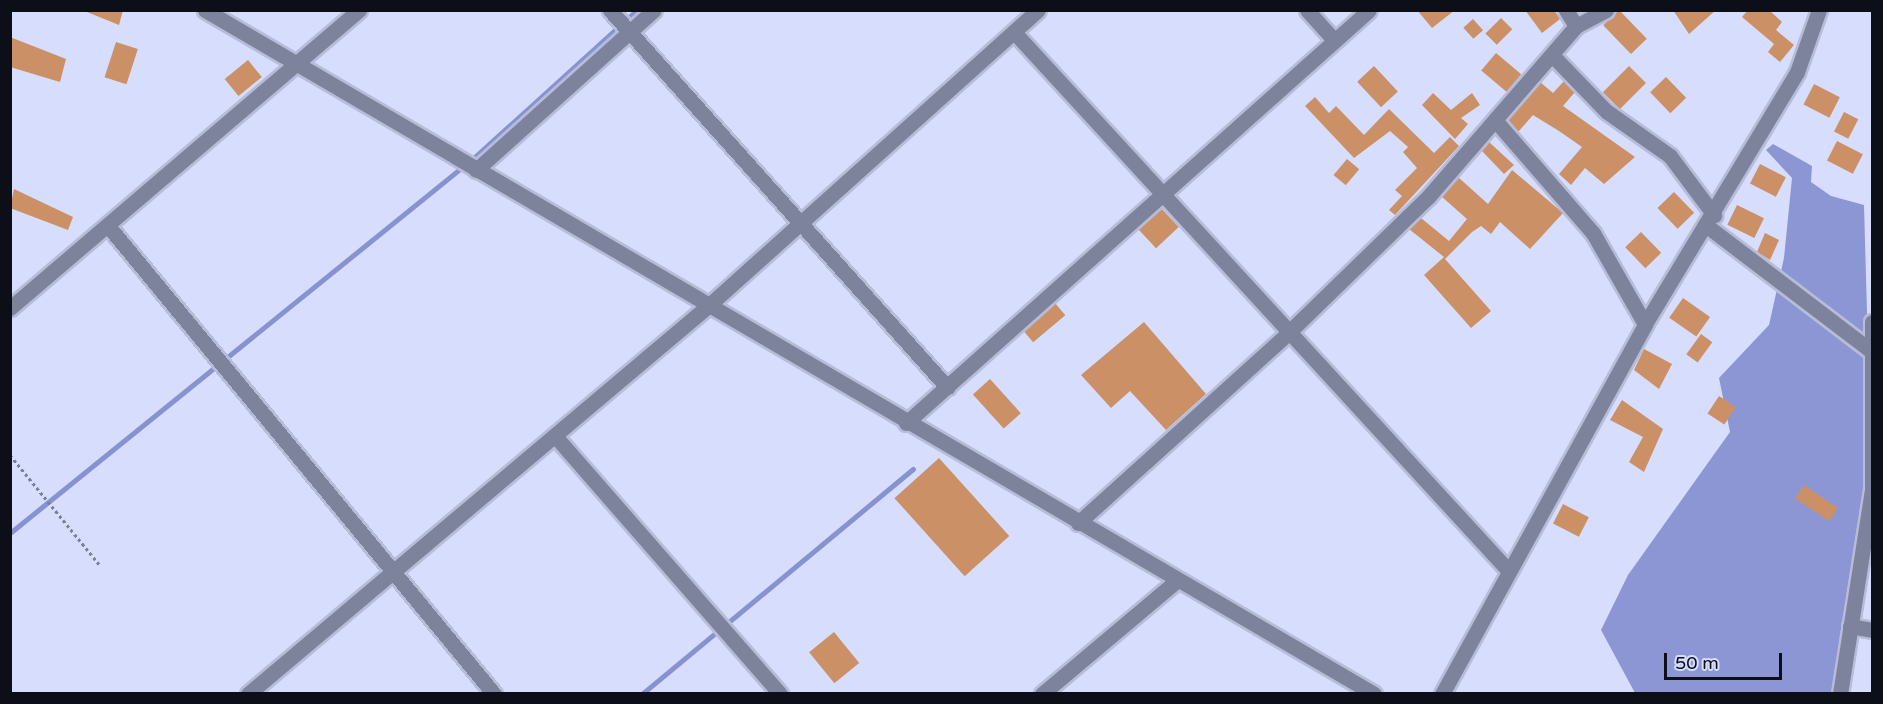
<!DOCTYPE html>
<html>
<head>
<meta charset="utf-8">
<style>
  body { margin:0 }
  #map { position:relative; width:1883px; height:704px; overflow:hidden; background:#d7ddfd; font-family:"Varela Round",sans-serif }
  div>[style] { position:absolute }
  .forest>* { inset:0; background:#8d96d4 }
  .stream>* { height:4.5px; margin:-2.25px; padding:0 2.25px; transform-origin:2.25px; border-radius:2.25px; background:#8992d0 }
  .building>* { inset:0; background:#cb9066; transform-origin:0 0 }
  .path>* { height:3px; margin-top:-1.5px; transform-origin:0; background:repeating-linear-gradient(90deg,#7c8096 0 3px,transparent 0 6px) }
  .roads { filter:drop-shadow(2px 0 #b7bcd8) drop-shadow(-2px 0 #b7bcd8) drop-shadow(0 2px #b7bcd8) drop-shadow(0 -2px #b7bcd8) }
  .minor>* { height:15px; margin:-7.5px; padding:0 7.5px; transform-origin:7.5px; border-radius:7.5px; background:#7d829d }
  .tertiary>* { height:15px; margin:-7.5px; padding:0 7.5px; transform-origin:7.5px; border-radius:7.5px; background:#7d829d }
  span { translate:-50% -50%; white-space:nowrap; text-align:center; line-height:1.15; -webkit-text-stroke:5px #d7ddfd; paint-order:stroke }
  .frame { position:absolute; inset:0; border:12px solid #0c0e18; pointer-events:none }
  .scale { position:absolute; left:1664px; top:653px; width:118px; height:27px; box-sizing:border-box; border:3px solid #0c0e18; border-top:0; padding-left:8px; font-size:18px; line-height:21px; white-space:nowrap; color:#0c0e18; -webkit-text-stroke:4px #d7ddfd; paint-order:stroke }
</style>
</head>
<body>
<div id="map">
  <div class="forest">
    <div style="clip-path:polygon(1773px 144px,1812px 166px,1811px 182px,1831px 196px,1864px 205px,1872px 490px,1840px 693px,1635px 693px,1601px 630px,1628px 575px,1730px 432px,1719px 378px,1769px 325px,1784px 258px,1792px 178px,1766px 150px)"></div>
  </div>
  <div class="stream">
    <div style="left:10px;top:533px;width:599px;rotate:-38.97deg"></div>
    <div style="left:476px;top:156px;width:217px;rotate:-42.2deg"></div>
    <div style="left:642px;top:694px;width:352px;rotate:-39.7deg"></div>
  </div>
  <div class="building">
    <div style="clip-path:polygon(82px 10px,123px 10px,119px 25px)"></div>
    <div style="clip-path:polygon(1417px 10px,1455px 10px,1432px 28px)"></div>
    <div style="clip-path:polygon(1525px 10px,1554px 10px,1560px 19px,1542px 33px)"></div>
    <div style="left:1619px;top:10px;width:40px;height:22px;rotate:46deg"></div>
    <div style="clip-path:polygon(1673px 10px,1716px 10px,1689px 34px)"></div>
    <div style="clip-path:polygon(1748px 10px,1769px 10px,1782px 22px,1776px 30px,1794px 45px,1780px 62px,1768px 52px,1774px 44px,1742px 17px)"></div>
    <div style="left:1501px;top:18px;width:16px;height:22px;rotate:45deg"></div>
    <div style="left:1473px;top:19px;width:15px;height:13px;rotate:48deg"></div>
    <div style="clip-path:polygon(10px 37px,66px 59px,60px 82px,10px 67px)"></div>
    <div style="left:116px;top:42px;width:23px;height:37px;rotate:18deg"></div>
    <div style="left:1496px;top:53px;width:33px;height:23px;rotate:40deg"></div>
    <div style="left:248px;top:60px;width:22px;height:30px;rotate:51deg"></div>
    <div style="left:1374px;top:66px;width:35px;height:23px;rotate:47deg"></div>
    <div style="left:1629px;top:66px;width:24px;height:37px;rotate:45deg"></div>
    <div style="left:1666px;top:77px;width:29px;height:22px;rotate:46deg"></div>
    <div style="clip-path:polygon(1564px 81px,1575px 92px,1563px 106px,1635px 157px,1604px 184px,1585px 168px,1571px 185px,1559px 174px,1582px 147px,1559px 131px,1533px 115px,1518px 132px,1508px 120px,1540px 82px,1553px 93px)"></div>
    <div style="left:1814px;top:84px;width:29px;height:23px;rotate:27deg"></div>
    <div style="clip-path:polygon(1433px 93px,1451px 110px,1472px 93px,1480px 105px,1461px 118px,1468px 124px,1455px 139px,1422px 105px)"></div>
    <div style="clip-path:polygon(1315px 97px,1329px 113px,1336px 106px,1364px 135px,1389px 109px,1434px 153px,1450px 137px,1459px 146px,1395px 215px,1389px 210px,1402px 196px,1395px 190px,1417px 168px,1403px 152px,1408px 147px,1390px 131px,1354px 158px,1305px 106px)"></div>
    <div style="left:1844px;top:112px;width:16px;height:22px;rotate:27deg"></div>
    <div style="left:1837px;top:141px;width:29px;height:22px;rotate:27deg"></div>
    <div style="clip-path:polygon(1489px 142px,1514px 165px,1504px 174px,1481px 150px)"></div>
    <div style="left:1347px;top:159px;width:16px;height:21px;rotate:40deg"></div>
    <div style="left:1760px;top:164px;width:29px;height:22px;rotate:27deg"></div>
    <div style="clip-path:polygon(1512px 170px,1563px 213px,1530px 249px,1500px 222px,1491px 234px,1481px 226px,1472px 232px,1445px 259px,1491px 311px,1471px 328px,1424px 275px,1444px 257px,1409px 229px,1421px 218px,1449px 241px,1467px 219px,1441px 196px,1458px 177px,1488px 204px)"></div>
    <div style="clip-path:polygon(14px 189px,73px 217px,68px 230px,10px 208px)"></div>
    <div style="left:1674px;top:192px;width:29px;height:23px;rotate:46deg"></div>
    <div style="left:1737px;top:205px;width:30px;height:22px;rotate:26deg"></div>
    <div style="left:1161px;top:208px;width:26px;height:31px;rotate:47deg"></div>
    <div style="left:1641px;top:232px;width:29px;height:22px;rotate:46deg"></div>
    <div style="clip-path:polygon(1765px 233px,1779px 240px,1770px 260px,1757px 252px)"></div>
    <div style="left:1683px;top:298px;width:33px;height:24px;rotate:35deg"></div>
    <div style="left:1055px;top:303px;width:16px;height:42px;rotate:50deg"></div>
    <div style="clip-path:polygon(1144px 322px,1206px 394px,1166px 430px,1130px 391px,1111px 408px,1081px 375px)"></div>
    <div style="left:1701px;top:334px;width:14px;height:25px;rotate:36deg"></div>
    <div style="clip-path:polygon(1644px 349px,1672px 364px,1659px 389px,1634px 370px)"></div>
    <div style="left:990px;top:379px;width:46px;height:23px;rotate:48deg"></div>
    <div style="left:1719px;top:396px;width:20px;height:21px;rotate:33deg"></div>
    <div style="clip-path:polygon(1622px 400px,1663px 429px,1644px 472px,1629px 462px,1643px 437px,1610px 420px)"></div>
    <div style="left:939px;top:458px;width:105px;height:60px;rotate:48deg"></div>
    <div style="left:1804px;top:485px;width:41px;height:16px;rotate:34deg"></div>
    <div style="left:1563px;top:504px;width:29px;height:22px;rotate:27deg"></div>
    <div style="left:834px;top:632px;width:40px;height:32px;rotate:51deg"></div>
  </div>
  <div class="path">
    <div style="left:10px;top:455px;width:141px;rotate:50.8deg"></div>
  </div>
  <div class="roads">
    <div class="minor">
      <div style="left:610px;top:10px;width:506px;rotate:48.21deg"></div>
      <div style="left:1307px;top:10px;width:40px;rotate:48deg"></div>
      <div style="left:1566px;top:10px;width:19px;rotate:58deg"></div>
      <div style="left:1014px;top:32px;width:729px;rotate:47.45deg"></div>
      <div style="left:1552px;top:55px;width:78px;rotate:46deg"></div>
      <div style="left:1606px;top:111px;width:78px;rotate:35.1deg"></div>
      <div style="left:1670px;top:156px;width:74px;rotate:53.3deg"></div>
      <div style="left:1495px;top:120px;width:150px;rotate:49.1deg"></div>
      <div style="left:1593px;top:233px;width:105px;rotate:60.3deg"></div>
      <div style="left:476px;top:170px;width:239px;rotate:-42deg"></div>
      <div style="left:1707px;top:226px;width:206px;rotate:37.3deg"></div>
      <div style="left:109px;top:227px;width:605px;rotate:50.5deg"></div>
      <div style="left:10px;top:308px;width:459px;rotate:-40.5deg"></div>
      <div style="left:906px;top:423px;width:620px;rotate:-41.73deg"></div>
      <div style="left:556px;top:437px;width:341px;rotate:48.9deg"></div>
      <div style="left:1078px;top:523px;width:283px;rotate:-42.1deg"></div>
      <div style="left:1288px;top:333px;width:195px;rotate:-44.2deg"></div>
      <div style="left:1428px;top:197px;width:226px;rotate:-49.1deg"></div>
      <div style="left:1576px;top:26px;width:34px;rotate:-28deg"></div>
      <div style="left:1850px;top:626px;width:22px;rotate:10deg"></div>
      <div style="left:1042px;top:694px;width:174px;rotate:-40.1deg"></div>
      <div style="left:1442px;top:694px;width:422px;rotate:-61.2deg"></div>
      <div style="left:1645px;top:324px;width:294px;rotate:-58.9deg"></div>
      <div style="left:1797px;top:72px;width:66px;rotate:-70.5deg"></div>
      <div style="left:1840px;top:694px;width:206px;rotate:-81.1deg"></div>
      <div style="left:1872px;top:490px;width:168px;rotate:-90deg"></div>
    </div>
    <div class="tertiary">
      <div style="left:205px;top:10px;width:1354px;rotate:30.33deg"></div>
      <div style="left:248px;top:694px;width:602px;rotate:-40.15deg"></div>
      <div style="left:708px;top:306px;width:443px;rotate:-41.9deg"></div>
    </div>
  </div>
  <div class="frame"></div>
  <div class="scale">50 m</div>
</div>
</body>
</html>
